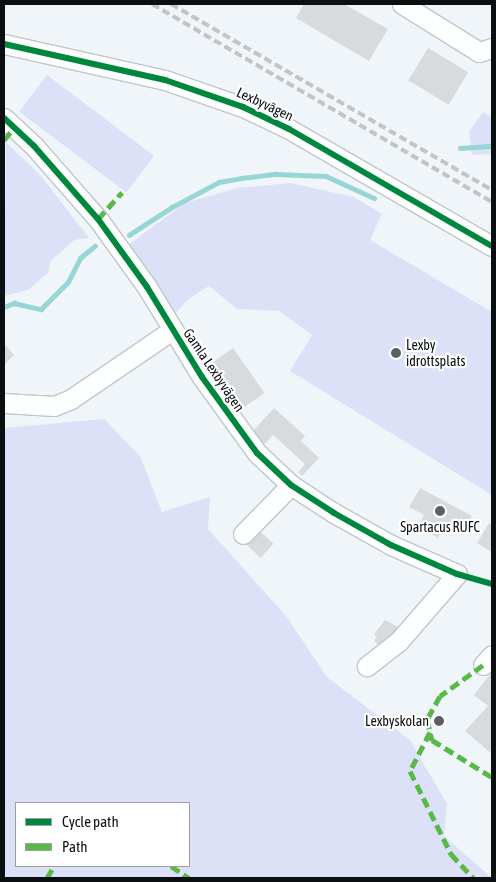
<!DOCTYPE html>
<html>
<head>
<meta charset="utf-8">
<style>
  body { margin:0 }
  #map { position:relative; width:496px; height:882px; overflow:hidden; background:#f0f5f9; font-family:"Asap Condensed",sans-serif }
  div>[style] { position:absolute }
  .green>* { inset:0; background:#dde1f8; transform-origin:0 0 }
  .stream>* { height:4.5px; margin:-2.25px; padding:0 2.25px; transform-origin:2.25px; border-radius:2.25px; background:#98d6d6 }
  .building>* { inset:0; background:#d7dbde; transform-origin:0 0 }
  .roads { filter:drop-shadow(1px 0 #c2c6c9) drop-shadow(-1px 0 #c2c6c9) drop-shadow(0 1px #c2c6c9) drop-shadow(0 -1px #c2c6c9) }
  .minor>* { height:19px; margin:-9.5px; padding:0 9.5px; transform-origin:9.5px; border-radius:9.5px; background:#fdfefe }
  .rail>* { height:4px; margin-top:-2px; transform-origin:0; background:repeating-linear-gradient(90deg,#c2c4c5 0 8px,transparent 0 12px) }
  .quiet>* { height:5px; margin-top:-2.5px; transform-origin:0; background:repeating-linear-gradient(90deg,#58b947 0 10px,transparent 0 15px) }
  .cycleway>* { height:6px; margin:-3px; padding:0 3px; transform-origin:3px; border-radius:3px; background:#00873e }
  .dots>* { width:14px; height:14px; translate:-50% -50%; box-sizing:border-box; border:2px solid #fff; border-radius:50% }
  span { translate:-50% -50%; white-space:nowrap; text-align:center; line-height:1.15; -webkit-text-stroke:4.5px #fff; paint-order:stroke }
  .street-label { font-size:14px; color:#0c0f11 }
  .poi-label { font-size:14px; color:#0c0f11 }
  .left { translate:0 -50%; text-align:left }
  .right { translate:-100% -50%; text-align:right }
  .frame { position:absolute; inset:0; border:5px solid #0c0f11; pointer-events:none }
  .legend { position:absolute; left:15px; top:802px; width:175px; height:65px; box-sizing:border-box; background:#fff; border:1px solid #9e9fa0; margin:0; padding:6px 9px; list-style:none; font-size:15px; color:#0c0f11 }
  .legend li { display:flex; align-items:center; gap:10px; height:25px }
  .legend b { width:25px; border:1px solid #9e9fa0 }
</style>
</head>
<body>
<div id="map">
  <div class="green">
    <div style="left:47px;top:75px;width:134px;height:46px;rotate:37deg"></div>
    <div style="clip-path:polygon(483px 112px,492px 117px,492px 154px,472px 155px,469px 132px)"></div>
    <div style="clip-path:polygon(6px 142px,41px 176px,89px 238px,74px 240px,51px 261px,48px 273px,28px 290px,4px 296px)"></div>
    <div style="clip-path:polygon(290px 183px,354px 197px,382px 214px,370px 240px,492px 312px,492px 495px,290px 371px,312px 335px,279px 311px,237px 309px,209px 286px,190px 298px,171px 318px,128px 245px,185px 203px,237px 188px)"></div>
    <div style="clip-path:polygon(evenodd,104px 419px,140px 456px,162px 512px,210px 497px,208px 529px,286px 616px,327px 677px,410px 740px,447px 804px,444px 836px,492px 878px,4px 878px,4px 428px,104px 419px,189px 803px,189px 866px,16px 866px,16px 803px,189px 803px)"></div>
  </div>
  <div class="stream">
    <div style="left:460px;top:148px;width:32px;rotate:-4deg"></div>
    <div style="left:129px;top:235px;width:51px;rotate:-33.1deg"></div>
    <div style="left:172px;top:207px;width:53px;rotate:-28deg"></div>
    <div style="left:219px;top:182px;width:22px;rotate:-10deg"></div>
    <div style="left:241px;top:178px;width:35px;rotate:-7deg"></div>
    <div style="left:276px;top:174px;width:50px;rotate:2.3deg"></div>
    <div style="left:326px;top:176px;width:53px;rotate:24.6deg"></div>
    <div style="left:4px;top:307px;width:11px;rotate:-22deg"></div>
    <div style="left:14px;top:303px;width:28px;rotate:13deg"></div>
    <div style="left:41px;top:309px;width:38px;rotate:-45deg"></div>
    <div style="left:68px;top:282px;width:27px;rotate:-63deg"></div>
    <div style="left:80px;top:258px;width:19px;rotate:-39deg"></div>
  </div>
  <div class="building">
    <div style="clip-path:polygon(304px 4px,344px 4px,388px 29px,369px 61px,296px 18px)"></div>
    <div style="left:428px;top:48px;width:47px;height:38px;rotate:31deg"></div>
    <div style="clip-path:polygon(4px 344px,14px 355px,4px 365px)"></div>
    <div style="left:233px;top:348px;width:55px;height:26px;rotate:55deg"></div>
    <div style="clip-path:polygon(274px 408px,305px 436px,301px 441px,319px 458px,302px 476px,298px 472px,305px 464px,273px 435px,265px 444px,252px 432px)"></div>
    <div style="clip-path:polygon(420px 488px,472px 516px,462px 535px,444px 525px,438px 538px,418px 527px,424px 515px,409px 507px)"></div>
    <div style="clip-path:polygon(489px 523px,492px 525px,492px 552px,477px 543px)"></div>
    <div style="left:255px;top:527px;width:25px;height:19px;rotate:42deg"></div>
    <div style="clip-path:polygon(385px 620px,398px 627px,399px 632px,381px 647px,374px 641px,377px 637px,374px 634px)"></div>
    <div style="clip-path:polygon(492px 672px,492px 754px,465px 731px,488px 706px,474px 695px)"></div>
  </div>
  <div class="roads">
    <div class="minor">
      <div style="left:402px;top:4px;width:91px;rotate:31.9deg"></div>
      <div style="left:479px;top:52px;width:14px;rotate:-17deg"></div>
      <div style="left:4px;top:44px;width:165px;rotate:12.6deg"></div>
      <div style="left:165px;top:80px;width:83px;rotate:19.1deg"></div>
      <div style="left:243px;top:107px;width:51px;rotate:25.6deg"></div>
      <div style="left:289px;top:129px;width:234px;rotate:30deg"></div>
      <div style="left:4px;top:118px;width:41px;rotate:43deg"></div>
      <div style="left:34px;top:146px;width:97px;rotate:48.8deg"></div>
      <div style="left:98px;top:219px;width:84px;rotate:54.2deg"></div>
      <div style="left:147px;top:287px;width:105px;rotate:58.6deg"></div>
      <div style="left:202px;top:377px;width:94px;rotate:54.1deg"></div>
      <div style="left:257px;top:453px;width:47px;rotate:43.3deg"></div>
      <div style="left:291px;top:485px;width:51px;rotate:33.1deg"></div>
      <div style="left:334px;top:513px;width:65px;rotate:29.3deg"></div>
      <div style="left:391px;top:545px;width:72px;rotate:23.7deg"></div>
      <div style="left:457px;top:574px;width:89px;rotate:130.9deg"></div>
      <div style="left:399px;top:641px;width:41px;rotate:142deg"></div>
      <div style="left:4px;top:403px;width:50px;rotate:3.4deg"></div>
      <div style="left:54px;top:406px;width:18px;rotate:-22deg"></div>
      <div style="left:71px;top:399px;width:122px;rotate:-34.3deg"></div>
      <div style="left:243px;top:534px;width:69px;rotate:-45.6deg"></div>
      <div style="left:483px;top:665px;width:13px;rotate:-48deg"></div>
    </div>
  </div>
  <div class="rail">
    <div style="left:152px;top:4px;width:393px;rotate:30.2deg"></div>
    <div style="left:171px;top:4px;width:371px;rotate:30.1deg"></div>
  </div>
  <div class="quiet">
    <div style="left:4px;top:140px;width:17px;rotate:-50deg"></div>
    <div style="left:98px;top:219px;width:36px;rotate:-48deg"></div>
    <div style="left:483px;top:665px;width:53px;rotate:144.2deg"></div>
    <div style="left:440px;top:696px;width:26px;rotate:119deg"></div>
    <div style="left:427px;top:719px;width:22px;rotate:77deg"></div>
    <div style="left:432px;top:740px;width:70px;rotate:31.7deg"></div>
    <div style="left:430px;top:732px;width:44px;rotate:117.1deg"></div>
    <div style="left:410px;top:771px;width:93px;rotate:63.7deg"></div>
    <div style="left:451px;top:854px;width:33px;rotate:47deg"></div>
    <div style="left:171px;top:866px;width:22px;rotate:34deg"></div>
    <div style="left:47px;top:878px;width:14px;rotate:-60deg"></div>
  </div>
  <div class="cycleway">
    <div style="left:4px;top:44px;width:165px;rotate:12.6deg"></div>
    <div style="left:165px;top:80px;width:83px;rotate:19.1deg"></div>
    <div style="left:243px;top:107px;width:51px;rotate:25.6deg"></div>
    <div style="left:289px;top:129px;width:234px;rotate:30deg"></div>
    <div style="left:4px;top:118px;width:41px;rotate:43deg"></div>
    <div style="left:34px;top:146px;width:97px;rotate:48.8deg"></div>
    <div style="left:98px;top:219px;width:84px;rotate:54.2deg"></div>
    <div style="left:147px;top:287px;width:105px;rotate:58.6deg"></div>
    <div style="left:202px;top:377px;width:94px;rotate:54.1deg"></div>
    <div style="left:257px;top:453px;width:47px;rotate:43.3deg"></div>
    <div style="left:291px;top:485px;width:51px;rotate:33.1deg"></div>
    <div style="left:334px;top:513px;width:65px;rotate:29.3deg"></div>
    <div style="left:391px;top:545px;width:72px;rotate:23.7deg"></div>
    <div style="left:457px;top:574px;width:36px;rotate:16deg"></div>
  </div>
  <div class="dots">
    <div style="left:396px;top:353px;background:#5c6062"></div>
    <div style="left:440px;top:511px;background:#5c6062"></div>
    <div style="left:439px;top:721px;background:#5c6062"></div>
  </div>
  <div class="street-label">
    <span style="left:265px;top:104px;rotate:25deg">Lexbyvägen</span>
    <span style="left:214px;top:370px;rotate:56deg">Gamla Lexbyvägen</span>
  </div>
  <div class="poi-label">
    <span class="left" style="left:406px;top:353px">Lexby<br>idrottsplats</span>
    <span style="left:440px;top:527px">Spartacus RUFC</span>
    <span class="right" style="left:429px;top:721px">Lexbyskolan</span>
  </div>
  <div class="frame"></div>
  <ul class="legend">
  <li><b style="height:6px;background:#00873e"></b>Cycle path</li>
  <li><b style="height:6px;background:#58b947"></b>Path</li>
  </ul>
</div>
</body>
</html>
